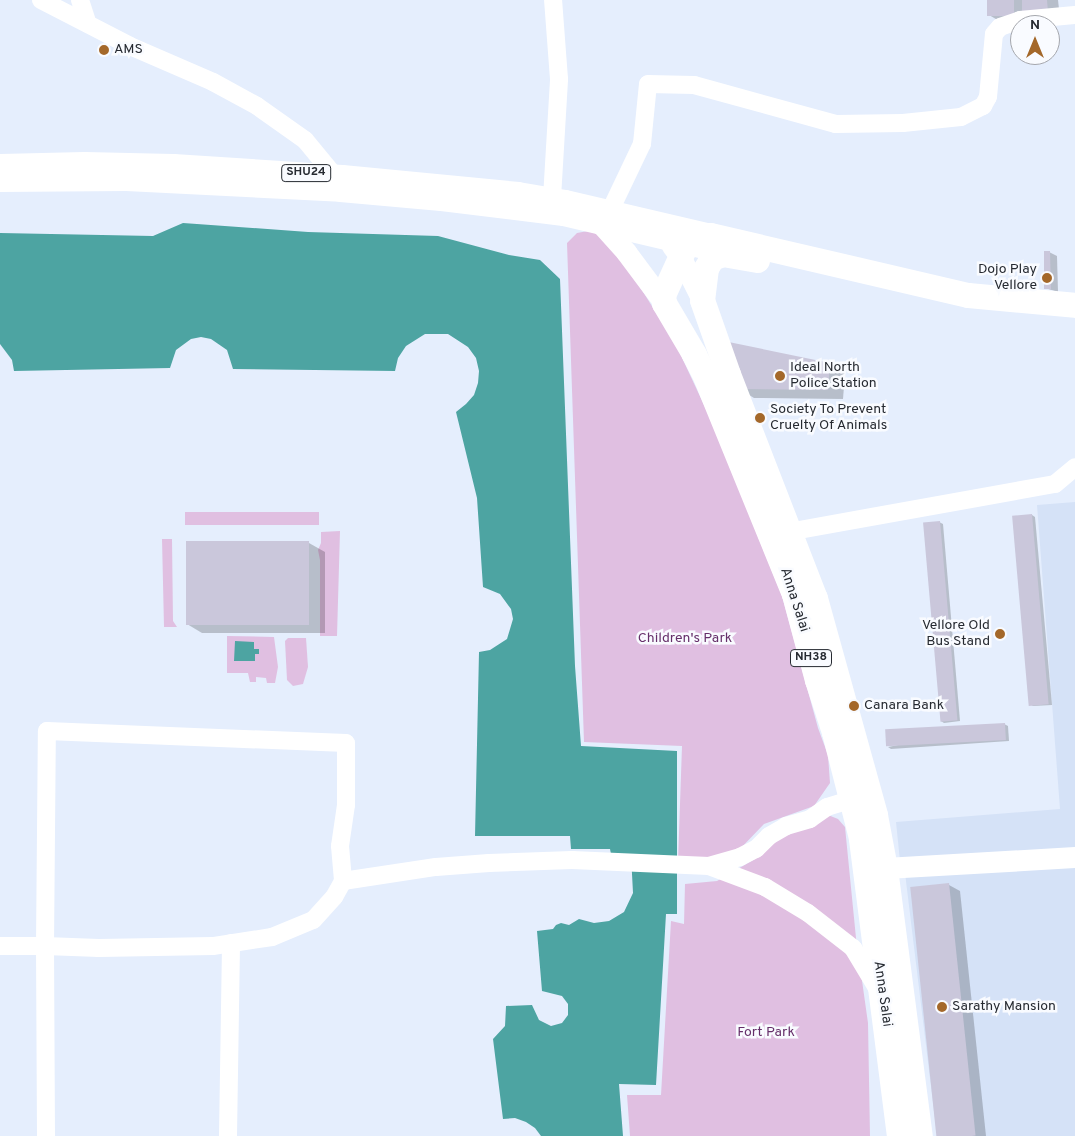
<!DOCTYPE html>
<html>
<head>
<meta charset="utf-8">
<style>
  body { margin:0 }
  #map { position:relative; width:1075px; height:1136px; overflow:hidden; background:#e5eefd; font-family:Overpass,sans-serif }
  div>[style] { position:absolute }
  .built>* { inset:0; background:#d5e2f7 }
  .green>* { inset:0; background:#e0bfe1; transform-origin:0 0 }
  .water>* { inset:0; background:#4da4a2 }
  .shadow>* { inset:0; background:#0003 }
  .building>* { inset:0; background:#cac7db; transform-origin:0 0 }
  .minor>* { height:18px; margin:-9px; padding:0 9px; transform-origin:9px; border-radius:9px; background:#fff }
  .major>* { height:21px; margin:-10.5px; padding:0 10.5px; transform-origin:10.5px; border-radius:10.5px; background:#fff }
  .highway>* { height:25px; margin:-12.5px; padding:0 12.5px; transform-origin:12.5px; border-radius:12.5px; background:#fff }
  .dots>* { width:14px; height:14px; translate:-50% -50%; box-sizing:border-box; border:2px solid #f9fbff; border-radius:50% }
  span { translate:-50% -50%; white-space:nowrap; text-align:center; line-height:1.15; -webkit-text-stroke:5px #f9fbff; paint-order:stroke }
  .shield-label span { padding:1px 4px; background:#f9fbff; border:1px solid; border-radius:4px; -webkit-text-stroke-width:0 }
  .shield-label { font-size:12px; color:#262a31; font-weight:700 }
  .poi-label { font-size:14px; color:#262a31 }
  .left { translate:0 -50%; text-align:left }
  .right { translate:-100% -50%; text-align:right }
  .street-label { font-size:14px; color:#262a31 }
  .park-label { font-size:14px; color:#662f6a }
  .north { position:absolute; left:1010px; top:15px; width:50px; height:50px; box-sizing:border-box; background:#f9fbff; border:1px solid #a5a7ad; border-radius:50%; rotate:0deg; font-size:14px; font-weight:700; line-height:20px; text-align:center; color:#262a31 }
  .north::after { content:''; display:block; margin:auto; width:18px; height:22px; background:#a4682a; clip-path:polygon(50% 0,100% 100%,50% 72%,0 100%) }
</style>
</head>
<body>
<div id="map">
  <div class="built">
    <div style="clip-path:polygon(1075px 502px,1075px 848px,900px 861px,896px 822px,1060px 809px,1037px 505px)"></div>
    <div style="clip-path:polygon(1075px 863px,1075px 1136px,937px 1136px,905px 873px)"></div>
  </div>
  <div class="green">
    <div style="clip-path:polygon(588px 231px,604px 236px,642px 290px,677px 347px,711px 420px,782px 596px,818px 728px,828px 755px,830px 783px,814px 806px,764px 824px,739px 850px,709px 862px,678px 862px,682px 746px,584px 742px,567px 243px,577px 233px)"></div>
    <div style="left:185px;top:512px;width:134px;height:13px"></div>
    <div style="clip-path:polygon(340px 531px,337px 636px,320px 636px,320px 560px,318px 550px,321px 543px,321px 532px)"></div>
    <div style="clip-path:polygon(162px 539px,172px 539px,173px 621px,177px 627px,164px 627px)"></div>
    <div style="clip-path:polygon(227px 636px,274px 637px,278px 667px,275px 683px,267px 683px,266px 678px,256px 677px,256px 682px,250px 682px,248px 673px,227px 673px)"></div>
    <div style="clip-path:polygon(288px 638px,306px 638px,308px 667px,303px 684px,293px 686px,287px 680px,285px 641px)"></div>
    <div style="clip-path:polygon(828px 815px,838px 819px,845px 827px,856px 938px,868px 1023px,870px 1136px,630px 1136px,627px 1095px,661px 1095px,671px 921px,684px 924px,685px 884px,717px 881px,755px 859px,778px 839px)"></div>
  </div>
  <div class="water">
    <div style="clip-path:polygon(183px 223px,308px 232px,438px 236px,509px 255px,540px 260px,560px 279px,575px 666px,581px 746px,677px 751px,677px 914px,666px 914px,656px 1085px,619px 1084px,623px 1136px,541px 1136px,535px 1128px,526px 1122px,515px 1118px,503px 1119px,493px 1039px,505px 1026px,506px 1006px,532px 1005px,539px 1020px,551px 1026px,562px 1023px,568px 1015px,568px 1004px,562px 996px,542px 991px,537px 931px,553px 929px,556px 925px,561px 923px,569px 925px,579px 919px,594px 923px,609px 921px,624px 912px,633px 893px,631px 855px,611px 854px,610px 849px,571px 849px,570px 836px,475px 836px,479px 652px,490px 650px,507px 639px,513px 619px,511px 609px,500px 594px,483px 587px,477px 498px,456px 412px,466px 404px,474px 395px,478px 383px,479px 371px,476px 358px,468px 347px,448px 334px,425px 334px,406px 346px,398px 358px,395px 371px,233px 369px,227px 350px,211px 339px,201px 337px,191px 339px,176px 350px,170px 368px,14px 371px,12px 360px,0 344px,0 233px,153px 236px)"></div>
    <div style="clip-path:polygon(235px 641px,254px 642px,254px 649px,259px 649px,259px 654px,255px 654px,255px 661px,234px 661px)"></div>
  </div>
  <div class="shadow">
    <div style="clip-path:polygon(988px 0,1058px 0,1060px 18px,1001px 22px,989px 15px)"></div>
    <div style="clip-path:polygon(1049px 252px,1057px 256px,1058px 292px,1045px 288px)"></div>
    <div style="clip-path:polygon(829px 365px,845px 374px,843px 399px,754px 398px,738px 388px)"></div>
    <div style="clip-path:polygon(1032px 515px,1035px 517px,1052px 705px,1033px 706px,1030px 704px)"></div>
    <div style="clip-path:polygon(939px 522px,943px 524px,960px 721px,944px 723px,941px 721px)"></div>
    <div style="clip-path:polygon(187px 543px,309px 543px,325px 552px,325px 633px,202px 633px,187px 624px)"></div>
    <div style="clip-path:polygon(1004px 724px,1008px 726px,1009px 741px,891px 749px,888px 747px)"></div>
    <div style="clip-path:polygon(949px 885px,960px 891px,986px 1136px,938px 1136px)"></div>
  </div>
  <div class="building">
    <div style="left:987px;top:0;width:27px;height:16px"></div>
    <div style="clip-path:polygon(1022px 0,1047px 0,1048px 12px,1022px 14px)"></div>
    <div style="clip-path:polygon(1044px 251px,1050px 251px,1051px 289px,1044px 289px)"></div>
    <div style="clip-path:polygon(719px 340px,830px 363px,828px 390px,737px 389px)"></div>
    <div style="left:1032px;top:514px;width:191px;height:20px;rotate:85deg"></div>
    <div style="left:940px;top:521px;width:200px;height:17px;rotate:85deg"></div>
    <div style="left:186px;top:541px;width:123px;height:84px"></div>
    <div style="left:1005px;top:723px;width:17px;height:120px;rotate:87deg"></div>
    <div style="left:949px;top:883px;width:254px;height:39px;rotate:84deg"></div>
  </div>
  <div class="minor">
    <div style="left:41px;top:0;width:100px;rotate:27.3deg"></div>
    <div style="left:130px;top:46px;width:90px;rotate:23.4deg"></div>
    <div style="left:213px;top:82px;width:50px;rotate:28.6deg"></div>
    <div style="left:257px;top:106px;width:59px;rotate:35.3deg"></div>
    <div style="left:305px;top:140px;width:45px;rotate:50.4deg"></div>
    <div style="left:80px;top:0;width:25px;rotate:72deg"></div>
    <div style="left:552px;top:198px;width:119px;rotate:-86.6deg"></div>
    <div style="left:559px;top:79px;width:79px;rotate:-94.3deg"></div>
    <div style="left:610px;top:211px;width:74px;rotate:-64.5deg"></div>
    <div style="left:642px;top:144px;width:60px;rotate:-84.3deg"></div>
    <div style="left:648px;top:84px;width:46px;rotate:1.2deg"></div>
    <div style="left:694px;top:85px;width:147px;rotate:15.4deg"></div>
    <div style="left:836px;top:124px;width:67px;rotate:-0.9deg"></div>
    <div style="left:903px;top:123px;width:58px;rotate:-5.9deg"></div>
    <div style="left:961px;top:117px;width:25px;rotate:-27deg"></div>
    <div style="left:983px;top:106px;width:10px;rotate:-61deg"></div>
    <div style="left:988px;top:97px;width:63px;rotate:-84.6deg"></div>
    <div style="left:994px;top:34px;width:9px;rotate:-49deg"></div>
    <div style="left:1000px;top:27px;width:21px;rotate:-19deg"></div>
    <div style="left:1020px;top:20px;width:55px;rotate:-5.2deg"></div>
    <div style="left:788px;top:532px;width:271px;rotate:-10.2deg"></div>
    <div style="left:1055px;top:484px;width:26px;rotate:-40deg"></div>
    <div style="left:709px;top:866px;width:32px;rotate:-16deg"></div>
    <div style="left:740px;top:857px;width:18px;rotate:-27deg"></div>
    <div style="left:756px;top:849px;width:18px;rotate:-45deg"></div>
    <div style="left:769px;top:836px;width:20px;rotate:-30deg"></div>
    <div style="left:786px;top:826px;width:25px;rotate:-16deg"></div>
    <div style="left:810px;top:819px;width:21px;rotate:-35deg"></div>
    <div style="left:827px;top:807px;width:27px;rotate:-17deg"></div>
    <div style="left:343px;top:881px;width:18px;rotate:119deg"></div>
    <div style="left:334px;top:897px;width:31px;rotate:132deg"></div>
    <div style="left:313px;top:920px;width:44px;rotate:157.5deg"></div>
    <div style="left:272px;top:937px;width:60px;rotate:171.3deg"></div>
    <div style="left:213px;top:946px;width:114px;rotate:179deg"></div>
    <div style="left:99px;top:948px;width:54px;rotate:-177.9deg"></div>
    <div style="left:45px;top:946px;width:215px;rotate:-89.5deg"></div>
    <div style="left:47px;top:731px;width:299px;rotate:2.3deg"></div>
    <div style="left:346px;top:743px;width:62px;rotate:90deg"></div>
    <div style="left:346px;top:805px;width:41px;rotate:98.3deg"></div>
    <div style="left:340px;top:846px;width:35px;rotate:85deg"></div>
    <div style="left:343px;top:881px;width:94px;rotate:-8.6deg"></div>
    <div style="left:436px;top:867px;width:53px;rotate:-4.3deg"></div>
    <div style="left:489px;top:863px;width:83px;rotate:-2.1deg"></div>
    <div style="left:572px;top:860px;width:137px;rotate:2.5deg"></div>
    <div style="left:709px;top:866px;width:60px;rotate:20.6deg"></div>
    <div style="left:765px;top:887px;width:50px;rotate:31.2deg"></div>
    <div style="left:808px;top:913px;width:57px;rotate:37.9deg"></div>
    <div style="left:853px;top:948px;width:47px;rotate:59deg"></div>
    <div style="left:0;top:946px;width:45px"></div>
    <div style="left:45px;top:946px;width:190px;rotate:89.7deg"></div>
    <div style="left:228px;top:1136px;width:193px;rotate:-89.1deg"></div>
  </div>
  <div class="major">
    <div style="left:0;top:164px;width:84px;rotate:-1.4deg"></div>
    <div style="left:84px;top:162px;width:89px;rotate:1.3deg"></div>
    <div style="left:173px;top:164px;width:169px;rotate:3.7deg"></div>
    <div style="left:342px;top:175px;width:177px;rotate:5.5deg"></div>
    <div style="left:518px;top:192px;width:48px;rotate:9.7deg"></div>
    <div style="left:565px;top:200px;width:155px;rotate:13.1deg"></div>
    <div style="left:0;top:181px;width:126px;rotate:-0.5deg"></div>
    <div style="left:126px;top:180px;width:214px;rotate:2.9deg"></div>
    <div style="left:340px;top:191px;width:101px;rotate:5.1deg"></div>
    <div style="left:441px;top:200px;width:123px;rotate:7deg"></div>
    <div style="left:563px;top:215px;width:175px;rotate:13.2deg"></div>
    <div style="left:601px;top:224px;width:38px;rotate:48deg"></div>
    <div style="left:626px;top:252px;width:64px;rotate:53.3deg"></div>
    <div style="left:672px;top:246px;width:13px;rotate:51deg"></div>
    <div style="left:680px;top:256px;width:49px;rotate:63.4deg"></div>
    <div style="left:885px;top:868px;width:190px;rotate:-3.3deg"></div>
  </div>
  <div class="highway">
    <div style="left:757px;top:260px;width:35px;rotate:-170deg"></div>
    <div style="left:723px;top:254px;width:12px;rotate:160deg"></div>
    <div style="left:712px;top:258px;width:12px;rotate:121deg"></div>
    <div style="left:706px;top:268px;width:32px;rotate:97deg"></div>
    <div style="left:702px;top:300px;width:78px;rotate:70.6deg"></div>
    <div style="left:728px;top:374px;width:240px;rotate:68.8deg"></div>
    <div style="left:815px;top:598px;width:225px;rotate:74.5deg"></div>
    <div style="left:875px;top:815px;width:54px;rotate:79.3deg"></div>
    <div style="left:885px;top:868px;width:270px;rotate:82.6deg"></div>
    <div style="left:899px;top:1136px;width:300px;rotate:-97.3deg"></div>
    <div style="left:861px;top:838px;width:109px;rotate:-104.3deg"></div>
    <div style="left:834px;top:732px;width:55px;rotate:-108.1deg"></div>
    <div style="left:817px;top:680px;width:89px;rotate:-105deg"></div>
    <div style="left:794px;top:594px;width:233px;rotate:-112.2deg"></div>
    <div style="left:706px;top:378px;width:27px;rotate:-117deg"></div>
    <div style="left:694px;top:354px;width:59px;rotate:-120.5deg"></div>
    <div style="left:664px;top:303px;width:8px;rotate:-97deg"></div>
    <div style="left:663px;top:295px;width:51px;rotate:-65.5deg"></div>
    <div style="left:684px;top:249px;width:11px;rotate:-49deg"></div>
    <div style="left:691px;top:241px;width:10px;rotate:-29deg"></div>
    <div style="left:700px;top:236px;width:10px;rotate:-6deg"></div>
    <div style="left:710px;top:235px;width:265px;rotate:13.1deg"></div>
    <div style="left:968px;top:295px;width:107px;rotate:5.3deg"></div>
  </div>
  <div class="dots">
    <div style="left:104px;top:50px;background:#a4682a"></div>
    <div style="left:1047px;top:278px;background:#a4682a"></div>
    <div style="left:780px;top:376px;background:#a4682a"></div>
    <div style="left:760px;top:418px;background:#a4682a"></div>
    <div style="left:1000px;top:634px;background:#a4682a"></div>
    <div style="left:854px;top:706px;background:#a4682a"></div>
    <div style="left:942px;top:1007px;background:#a4682a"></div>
  </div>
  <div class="shield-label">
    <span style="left:306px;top:173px">SHU24</span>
    <span style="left:811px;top:658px">NH38</span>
  </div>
  <div class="poi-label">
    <span class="left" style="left:114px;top:50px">AMS</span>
    <span class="right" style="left:1037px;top:278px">Dojo Play<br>Vellore</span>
    <span class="left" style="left:790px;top:376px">Ideal North<br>Police Station</span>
    <span class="left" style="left:770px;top:418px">Society To Prevent<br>Cruelty Of Animals</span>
    <span class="right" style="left:990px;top:634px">Vellore Old<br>Bus Stand</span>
    <span class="left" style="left:864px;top:706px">Canara Bank</span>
    <span class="left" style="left:952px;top:1007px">Sarathy Mansion</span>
  </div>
  <div class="street-label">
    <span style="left:794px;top:600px;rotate:72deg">Anna Salai</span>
    <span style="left:882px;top:994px;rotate:82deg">Anna Salai</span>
  </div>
  <div class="park-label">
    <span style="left:685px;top:639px">Children's Park</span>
    <span style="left:766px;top:1033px">Fort Park</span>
  </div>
  <div class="north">N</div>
</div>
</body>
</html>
